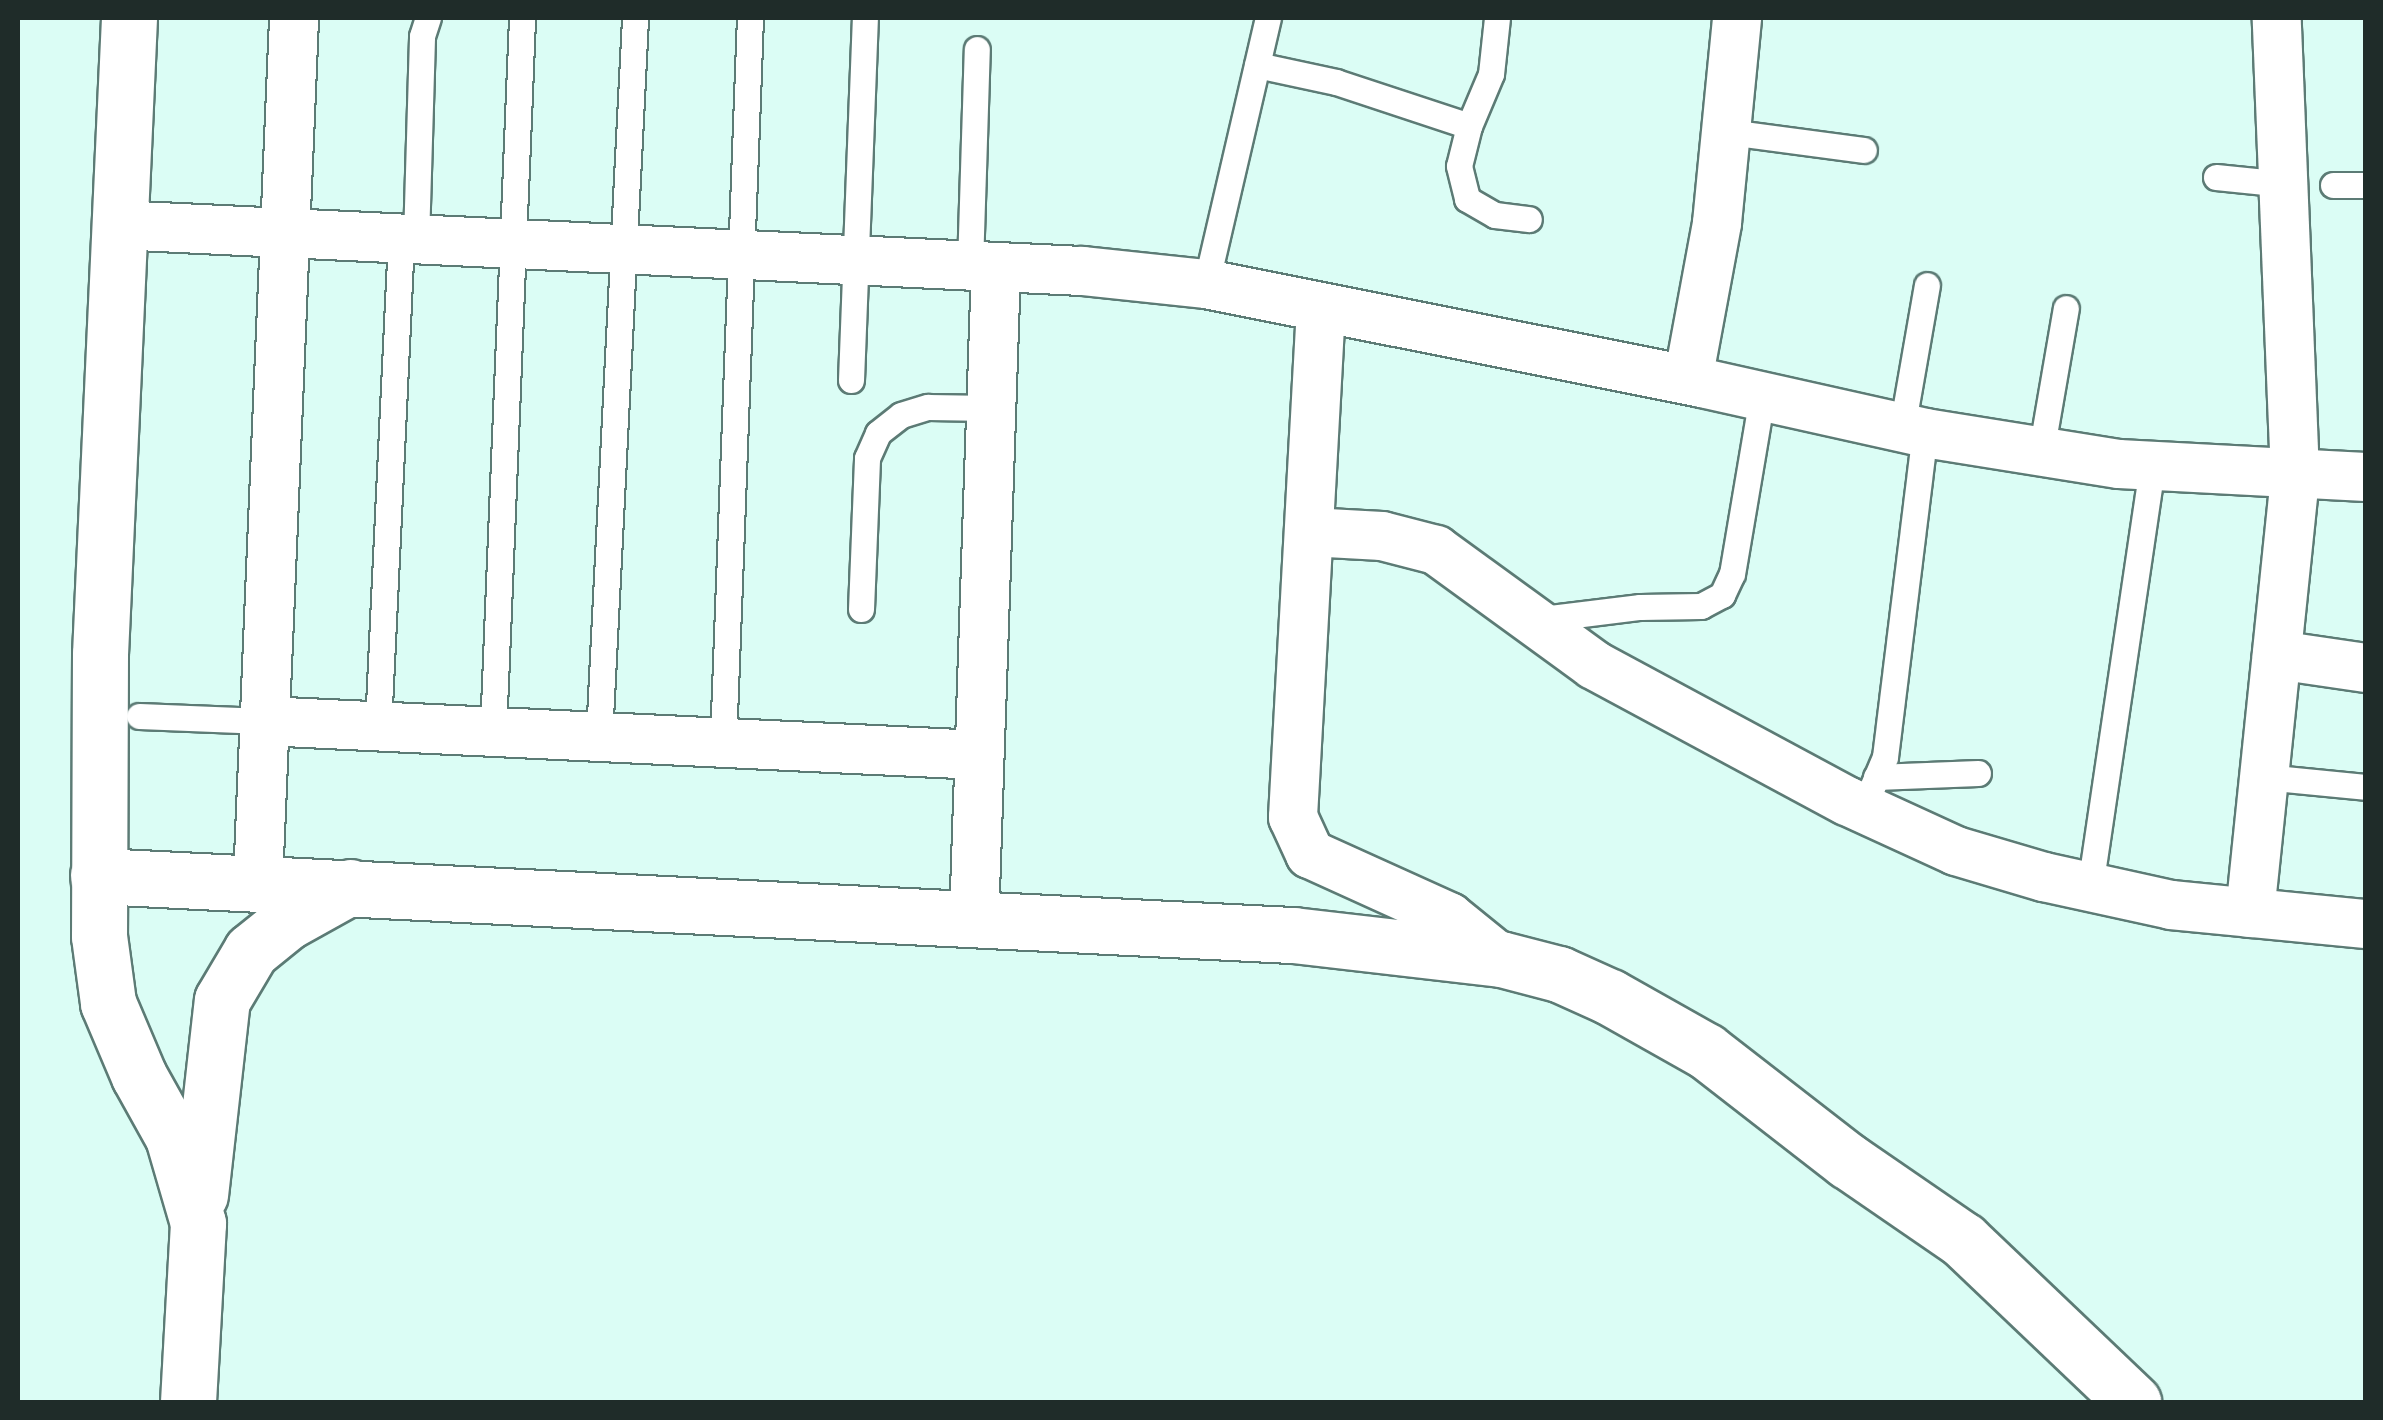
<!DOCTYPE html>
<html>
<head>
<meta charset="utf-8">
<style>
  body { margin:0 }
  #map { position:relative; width:2383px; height:1420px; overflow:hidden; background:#dbfdf5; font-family:"Sofia Sans Condensed",sans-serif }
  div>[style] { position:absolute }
  .roads { filter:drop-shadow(2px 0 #5c7b75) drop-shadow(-2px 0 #5c7b75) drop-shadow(0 2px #5c7b75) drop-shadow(0 -2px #5c7b75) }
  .service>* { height:25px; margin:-12.5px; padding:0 12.5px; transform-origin:12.5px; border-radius:12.5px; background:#fff }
  .minor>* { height:48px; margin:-24px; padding:0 24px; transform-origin:24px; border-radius:24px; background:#fff }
  .tertiary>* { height:55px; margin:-27.5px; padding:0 27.5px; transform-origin:27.5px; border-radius:27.5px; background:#fff }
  span { translate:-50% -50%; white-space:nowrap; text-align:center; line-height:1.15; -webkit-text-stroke:8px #fff; paint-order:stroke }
  .frame { position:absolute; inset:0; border:20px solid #1f2c29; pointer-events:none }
</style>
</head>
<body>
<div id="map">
  <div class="roads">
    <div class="service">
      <div style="left:1497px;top:18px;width:56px;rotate:96.1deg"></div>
      <div style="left:1491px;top:74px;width:56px;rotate:112.9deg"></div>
      <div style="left:1469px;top:126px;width:41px;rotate:104deg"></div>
      <div style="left:1459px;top:166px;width:34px;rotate:76deg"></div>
      <div style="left:1467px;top:199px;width:32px;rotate:30deg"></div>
      <div style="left:1495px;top:215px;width:34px;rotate:7deg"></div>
      <div style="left:1257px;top:65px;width:81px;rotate:12.1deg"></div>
      <div style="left:1336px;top:82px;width:140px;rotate:18.3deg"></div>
      <div style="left:1729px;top:132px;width:136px;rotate:7.6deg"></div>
      <div style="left:2216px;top:177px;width:69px;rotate:5.8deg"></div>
      <div style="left:2333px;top:185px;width:33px"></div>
      <div style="left:416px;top:240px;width:204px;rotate:-88.3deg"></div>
      <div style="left:422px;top:36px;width:19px;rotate:-72deg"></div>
      <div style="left:970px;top:266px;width:217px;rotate:-88.2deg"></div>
      <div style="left:1206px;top:284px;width:273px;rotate:-76.9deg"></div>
      <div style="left:851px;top:380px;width:362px;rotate:-87.8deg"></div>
      <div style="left:1902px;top:428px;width:145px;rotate:-80.1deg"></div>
      <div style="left:2041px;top:452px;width:146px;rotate:-80.2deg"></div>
      <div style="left:861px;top:609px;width:151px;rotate:-87.7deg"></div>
      <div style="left:867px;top:458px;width:27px;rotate:-66deg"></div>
      <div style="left:878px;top:433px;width:29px;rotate:-38deg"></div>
      <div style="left:901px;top:415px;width:28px;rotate:-17deg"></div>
      <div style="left:928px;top:407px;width:63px;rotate:0.9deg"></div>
      <div style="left:1534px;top:620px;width:107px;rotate:-7deg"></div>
      <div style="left:1640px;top:607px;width:61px;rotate:-0.9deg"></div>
      <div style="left:1701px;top:606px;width:24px;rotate:-28deg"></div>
      <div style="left:1722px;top:595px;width:23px;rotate:-65deg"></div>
      <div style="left:1732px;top:574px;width:180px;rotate:-80.4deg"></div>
      <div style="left:139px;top:716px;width:125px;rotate:2.3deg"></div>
      <div style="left:378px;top:727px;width:489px;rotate:-87.3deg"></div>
      <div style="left:493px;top:732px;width:715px;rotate:-87.67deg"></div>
      <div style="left:599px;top:737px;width:720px;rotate:-87.13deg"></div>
      <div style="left:723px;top:743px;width:726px;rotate:-87.87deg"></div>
      <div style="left:1876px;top:777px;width:102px;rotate:-2.2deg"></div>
      <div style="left:2264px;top:777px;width:102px;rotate:5.6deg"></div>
      <div style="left:1863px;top:809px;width:56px;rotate:-67.1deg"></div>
      <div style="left:1885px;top:757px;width:326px;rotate:-83deg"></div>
      <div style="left:2090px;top:887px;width:426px;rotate:-81.6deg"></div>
    </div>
    <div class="minor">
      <div style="left:117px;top:225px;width:966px;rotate:2.73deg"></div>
      <div style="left:1082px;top:271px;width:125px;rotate:6deg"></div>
      <div style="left:1206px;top:284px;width:506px;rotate:11.29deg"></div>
      <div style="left:1702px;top:383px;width:229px;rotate:12.6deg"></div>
      <div style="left:1925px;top:433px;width:196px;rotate:9.1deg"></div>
      <div style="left:2119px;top:464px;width:247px;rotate:3deg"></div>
      <div style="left:1321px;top:308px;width:510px;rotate:93.15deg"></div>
      <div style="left:1293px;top:817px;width:41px;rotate:65.3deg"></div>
      <div style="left:1310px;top:854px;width:153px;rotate:24.4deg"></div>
      <div style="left:1449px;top:917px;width:67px;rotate:38.9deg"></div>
      <div style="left:1688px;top:380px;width:160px;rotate:-79.5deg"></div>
      <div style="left:1717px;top:223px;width:206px;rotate:-84.4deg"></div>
      <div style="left:1309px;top:532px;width:73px;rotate:3.1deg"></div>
      <div style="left:1382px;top:536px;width:56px;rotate:14.5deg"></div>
      <div style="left:1436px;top:550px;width:195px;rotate:36deg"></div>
      <div style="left:1594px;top:665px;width:287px;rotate:28.3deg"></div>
      <div style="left:1847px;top:801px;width:120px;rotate:24.6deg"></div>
      <div style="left:1956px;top:851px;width:92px;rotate:16.5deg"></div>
      <div style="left:2044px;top:877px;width:130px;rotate:12.4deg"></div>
      <div style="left:2171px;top:905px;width:196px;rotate:5.6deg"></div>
      <div style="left:2277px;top:655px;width:90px;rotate:8.3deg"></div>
      <div style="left:264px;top:721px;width:716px;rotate:2.72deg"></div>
      <div style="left:258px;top:882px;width:865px;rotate:-87.61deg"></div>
      <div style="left:2250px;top:913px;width:440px;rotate:-84.1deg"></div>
      <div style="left:2295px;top:475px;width:457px;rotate:-92.3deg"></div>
      <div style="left:974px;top:921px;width:654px;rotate:-88.07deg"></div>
    </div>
    <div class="tertiary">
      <div style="left:129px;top:18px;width:637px;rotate:92.61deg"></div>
      <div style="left:100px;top:654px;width:282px;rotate:90.2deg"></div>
      <div style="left:99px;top:936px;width:68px;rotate:82.3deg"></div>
      <div style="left:108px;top:1003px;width:79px;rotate:67deg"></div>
      <div style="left:139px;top:1076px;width:70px;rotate:60.9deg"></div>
      <div style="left:173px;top:1137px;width:90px;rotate:73.8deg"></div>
      <div style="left:198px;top:1223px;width:179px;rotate:93.2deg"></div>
      <div style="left:98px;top:876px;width:1196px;rotate:2.83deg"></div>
      <div style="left:1293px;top:935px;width:209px;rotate:6.6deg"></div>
      <div style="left:1501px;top:959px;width:60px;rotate:14.5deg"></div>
      <div style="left:1559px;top:974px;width:56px;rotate:24.3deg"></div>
      <div style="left:1610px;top:997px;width:110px;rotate:29.4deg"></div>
      <div style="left:1706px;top:1051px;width:180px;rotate:37.8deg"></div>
      <div style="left:1848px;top:1161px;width:140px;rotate:34.5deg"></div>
      <div style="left:1963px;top:1240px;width:235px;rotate:43.6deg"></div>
      <div style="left:200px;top:1195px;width:196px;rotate:-83.6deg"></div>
      <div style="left:222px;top:1000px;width:57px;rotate:-59.4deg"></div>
      <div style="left:251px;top:951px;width:46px;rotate:-38.9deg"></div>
      <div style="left:287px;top:922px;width:72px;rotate:-29.1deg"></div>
    </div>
  </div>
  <div class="frame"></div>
</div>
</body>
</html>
